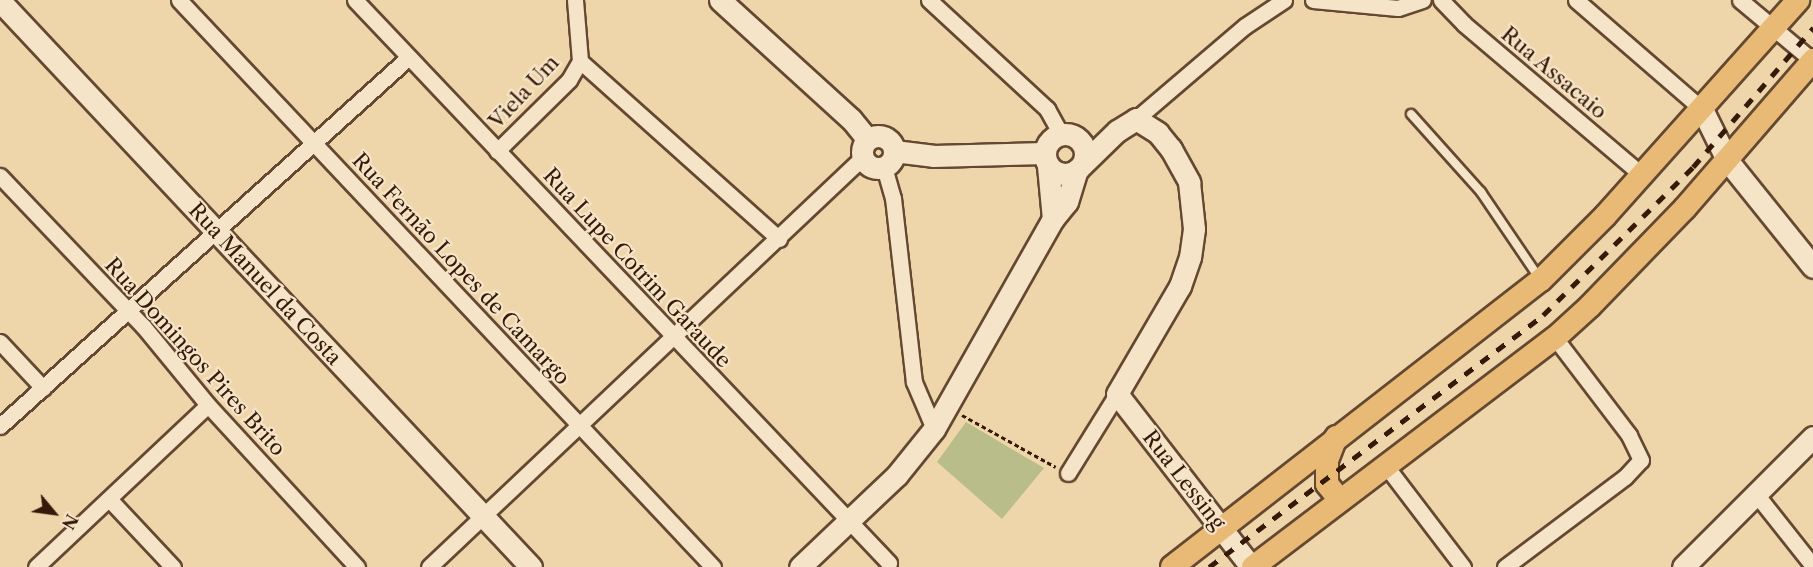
<!DOCTYPE html>
<html>
<head>
<meta charset="utf-8">
<style>
  body { margin:0 }
  #map { position:relative; width:1813px; height:567px; overflow:hidden; background:#efd5aa; font-family:"Libre Caslon Text",serif }
  div>[style] { position:absolute }
  .green>* { inset:0; background:#b8bd8a }
  .path>* { height:3px; margin-top:-1.5px; transform-origin:0; background:repeating-linear-gradient(90deg,#351909 0 4.5px,transparent 0 7.5px) }
  .roads { filter:drop-shadow(2px 0 #644831) drop-shadow(-2px 0 #644831) drop-shadow(0 2px #644831) drop-shadow(0 -2px #644831) }
  .lane>* { height:8px; margin:-4px; padding:0 4px; transform-origin:4px; border-radius:4px; background:#f5e4c8 }
  .street>* { height:15px; margin:-7.5px; padding:0 7.5px; transform-origin:7.5px; border-radius:7.5px; background:#f5e4c8 }
  .secondary>* { height:21px; margin:-10.5px; padding:0 10.5px; transform-origin:10.5px; border-radius:10.5px; background:#f5e4c8 }
  .secondary>.ring { margin:-10.5px; padding:0; box-sizing:content-box; background:none; border:21px solid #f5e4c8; border-radius:50% }
  .primary>* { height:22px; margin:-11px; padding:0 11px; transform-origin:11px; border-radius:11px; background:#e8ba75 }
  .rail>* { height:4.5px; margin-top:-2.25px; transform-origin:0; background:repeating-linear-gradient(90deg,#351909 0 10px,transparent 0 20px) }
  span { translate:-50% -50%; white-space:nowrap; text-align:center; line-height:1.15; -webkit-text-stroke:4.5px #f5e4c8; paint-order:stroke }
  .street-label { font-size:21px; color:#351909 }
  .north { position:absolute; left:24px; top:483px; width:60px; height:60px; -webkit-text-stroke:4px #f5e4c8; paint-order:stroke; rotate:119deg; font-size:16px; font-weight:700; line-height:24px; text-align:center; color:#351909 }
  .north::after { content:''; display:block; margin:auto; width:21px; height:27px; background:#351909; clip-path:polygon(50% 0,100% 100%,50% 72%,0 100%) }
</style>
</head>
<body>
<div id="map">
  <div class="green">
    <div style="clip-path:polygon(966px 422px,1044px 468px,1002px 519px,937px 462px)"></div>
  </div>
  <div class="path">
    <div style="left:962px;top:415px;width:107px;rotate:29deg"></div>
  </div>
  <div class="roads">
    <div class="lane">
      <div style="left:1411px;top:114px;width:105px;rotate:48.1deg"></div>
      <div style="left:1481px;top:192px;width:105px;rotate:55.9deg"></div>
    </div>
    <div class="street">
      <div style="left:179px;top:0;width:779px;rotate:46.72deg"></div>
      <div style="left:355px;top:0;width:776px;rotate:46.51deg"></div>
      <div style="left:575px;top:0;width:61px;rotate:85.3deg"></div>
      <div style="left:580px;top:61px;width:267px;rotate:41.8deg"></div>
      <div style="left:929px;top:0;width:161px;rotate:42.7deg"></div>
      <div style="left:1047px;top:109px;width:29px;rotate:61deg"></div>
      <div style="left:1313px;top:0;width:85px;rotate:5.4deg"></div>
      <div style="left:1398px;top:8px;width:26px;rotate:-18deg"></div>
      <div style="left:1441px;top:0;width:33px;rotate:46deg"></div>
      <div style="left:1464px;top:24px;width:233px;rotate:40.3deg"></div>
      <div style="left:1576px;top:0;width:167px;rotate:40.9deg"></div>
      <div style="left:1740px;top:0;width:95px;rotate:39.9deg"></div>
      <div style="left:1136px;top:119px;width:143px;rotate:-40.5deg"></div>
      <div style="left:1245px;top:26px;width:47px;rotate:-33.7deg"></div>
      <div style="left:497px;top:151px;width:101px;rotate:-44.6deg"></div>
      <div style="left:569px;top:80px;width:22px;rotate:-60deg"></div>
      <div style="left:884px;top:167px;width:32px;rotate:74deg"></div>
      <div style="left:893px;top:198px;width:185px;rotate:83.5deg"></div>
      <div style="left:914px;top:382px;width:51px;rotate:66.9deg"></div>
      <div style="left:0;top:176px;width:207px;rotate:46.4deg"></div>
      <div style="left:143px;top:326px;width:102px;rotate:50.6deg"></div>
      <div style="left:208px;top:405px;width:220px;rotate:47.4deg"></div>
      <div style="left:0;top:342px;width:63px;rotate:46.9deg"></div>
      <div style="left:0;top:426px;width:551px;rotate:-42.06deg"></div>
      <div style="left:1386px;top:466px;width:127px;rotate:52.7deg"></div>
      <div style="left:1068px;top:473px;width:93px;rotate:-58.2deg"></div>
      <div style="left:1756px;top:494px;width:92px;rotate:51.6deg"></div>
      <div style="left:110px;top:500px;width:92px;rotate:46.8deg"></div>
      <div style="left:36px;top:567px;width:236px;rotate:-43.3deg"></div>
      <div style="left:429px;top:567px;width:596px;rotate:-43.37deg"></div>
      <div style="left:1505px;top:567px;width:150px;rotate:-36.9deg"></div>
      <div style="left:1625px;top:477px;width:23px;rotate:-47deg"></div>
      <div style="left:1641px;top:460px;width:28px;rotate:-116deg"></div>
      <div style="left:1629px;top:435px;width:122px;rotate:-127.3deg"></div>
    </div>
    <div class="secondary">
      <div style="left:720px;top:0;width:177px;rotate:42.3deg"></div>
      <div style="left:851px;top:119px;width:26px;rotate:51deg"></div>
      <div style="left:0;top:1px;width:776px;rotate:46.83deg"></div>
      <div style="left:1702px;top:109px;width:57px;rotate:63.9deg"></div>
      <div style="left:1727px;top:160px;width:137px;rotate:51.2deg"></div>
      <div class="ring" style="left:1045px;top:134px;width:19px;height:19px"></div>
      <div class="ring" style="left:862px;top:136px;width:11px;height:11px"></div>
      <div style="left:894px;top:151px;width:39px;rotate:7deg"></div>
      <div style="left:933px;top:156px;width:111px;rotate:-1.5deg"></div>
      <div style="left:1082px;top:165px;width:49px;rotate:-44.2deg"></div>
      <div style="left:1117px;top:131px;width:22px;rotate:-32deg"></div>
      <div style="left:1136px;top:119px;width:26px;rotate:32deg"></div>
      <div style="left:1158px;top:133px;width:21px;rotate:51deg"></div>
      <div style="left:1171px;top:149px;width:38px;rotate:61deg"></div>
      <div style="left:1189px;top:182px;width:47px;rotate:83.9deg"></div>
      <div style="left:1194px;top:229px;width:28px;rotate:98deg"></div>
      <div style="left:1190px;top:257px;width:31px;rotate:109deg"></div>
      <div style="left:1180px;top:286px;width:125px;rotate:120.3deg"></div>
      <div style="left:1117px;top:394px;width:219px;rotate:52.2deg"></div>
      <div style="left:1048px;top:166px;width:53px;rotate:84.6deg"></div>
      <div style="left:800px;top:567px;width:134px;rotate:-43.5deg"></div>
      <div style="left:897px;top:475px;width:59px;rotate:-51.2deg"></div>
      <div style="left:934px;top:429px;width:241px;rotate:-60.5deg"></div>
      <div style="left:1053px;top:219px;width:22px;rotate:-51deg"></div>
      <div style="left:1067px;top:202px;width:34px;rotate:-73deg"></div>
      <div style="left:1683px;top:567px;width:184px;rotate:-45deg"></div>
    </div>
    <div class="primary">
      <div style="left:1336px;top:437px;width:26px;rotate:111deg"></div>
      <div style="left:1327px;top:461px;width:23px;rotate:90deg"></div>
      <div style="left:1327px;top:484px;width:21px;rotate:51deg"></div>
      <div style="left:1172px;top:567px;width:467px;rotate:-37.9deg"></div>
      <div style="left:1541px;top:280px;width:91px;rotate:-45deg"></div>
      <div style="left:1605px;top:216px;width:290px;rotate:-48.2deg"></div>
      <div style="left:1253px;top:567px;width:379px;rotate:-37.2deg"></div>
      <div style="left:1555px;top:338px;width:47px;rotate:-42.4deg"></div>
      <div style="left:1590px;top:306px;width:136px;rotate:-45.9deg"></div>
      <div style="left:1685px;top:208px;width:196px;rotate:-49.1deg"></div>
    </div>
  </div>
  <div class="rail">
    <div style="left:1209px;top:567px;width:418px;rotate:-37deg"></div>
    <div style="left:1543px;top:315px;width:211px;rotate:-44.6deg"></div>
    <div style="left:1693px;top:167px;width:184px;rotate:-49.2deg"></div>
  </div>
  <div class="street-label">
    <span style="left:1554px;top:73px;rotate:40deg">Rua Assacaio</span>
    <span style="left:524px;top:92px;rotate:-47deg">Viela Um</span>
    <span style="left:637px;top:268px;rotate:47deg">Rua Lupe Cotrim Garaude</span>
    <span style="left:461px;top:269px;rotate:47deg">Rua Fernão Lopes de Camargo</span>
    <span style="left:265px;top:284px;rotate:47deg">Rua Manuel da Costa</span>
    <span style="left:195px;top:357px;rotate:48deg">Rua Domingos Pires Brito</span>
    <span style="left:1184px;top:480px;rotate:52deg">Rua Lessing</span>
  </div>
  <div class="north">N</div>
</div>
</body>
</html>
